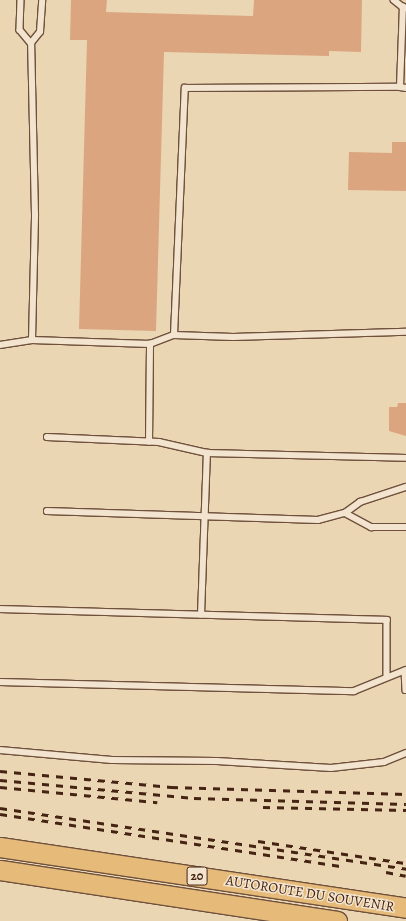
<!DOCTYPE html>
<html>
<head>
<meta charset="utf-8">
<style>
  body { margin:0 }
  #map { position:relative; width:406px; height:921px; overflow:hidden; background:#ebd6b4; font-family:Alegreya,serif }
  div>[style] { position:absolute }
  .building>* { inset:0; background:#dba57f }
  .roads { filter:drop-shadow(1px 0 #6f503c) drop-shadow(-1px 0 #6f503c) drop-shadow(0 1px #6f503c) drop-shadow(0 -1px #6f503c) }
  .service>* { height:5.5px; margin:-2.75px; padding:0 2.75px; transform-origin:2.75px; border-radius:2.75px; background:#f2e4ce }
  .motorway>* { height:19px; margin:-9.5px; padding:0 9.5px; transform-origin:9.5px; border-radius:9.5px; background:#e6bb7a }
  .rail>* { height:3px; margin-top:-1.5px; transform-origin:0; background:repeating-linear-gradient(90deg,#462414 0 7px,transparent 0 14px) }
  span { translate:-50% -50%; white-space:nowrap; text-align:center; line-height:1.15; -webkit-text-stroke:3px #f2e4ce; paint-order:stroke }
  .shield-label span { padding:1px 3px; background:#f2e4ce; border:1px solid; border-radius:3px; -webkit-text-stroke-width:0 }
  .shield-label { font-size:13px; color:#462414; font-weight:700 }
  .street-label { font-size:14px; color:#462414 }
</style>
</head>
<body>
<div id="map">
  <div class="building">
    <div style="clip-path:polygon(71px 0,107px 0,106px 12px,253px 16px,254px 0,362px 0,361px 52px,329px 51px,329px 56px,164px 52px,156px 331px,79px 329px,87px 40px,70px 40px)"></div>
    <div style="clip-path:polygon(392px 142px,406px 142px,406px 191px,348px 190px,349px 152px,392px 153px)"></div>
    <div style="clip-path:polygon(398px 403px,406px 403px,406px 436px,389px 431px,389px 407px,397px 407px)"></div>
  </div>
  <div class="roads">
    <div class="service">
      <div style="left:21px;top:0;width:30px;rotate:92deg"></div>
      <div style="left:20px;top:30px;width:17px;rotate:50deg"></div>
      <div style="left:31px;top:43px;width:14px;rotate:-51deg"></div>
      <div style="left:40px;top:32px;width:32px;rotate:-86deg"></div>
      <div style="left:394px;top:0;width:11px;rotate:38deg"></div>
      <div style="left:400px;top:87px;width:6px;rotate:9deg"></div>
      <div style="left:174px;top:335px;width:247px;rotate:-87.5deg"></div>
      <div style="left:185px;top:88px;width:215px;rotate:-0.3deg"></div>
      <div style="left:400px;top:87px;width:80px;rotate:-87.9deg"></div>
      <div style="left:403px;top:7px;width:3px;rotate:18deg"></div>
      <div style="left:32px;top:340px;width:118px;rotate:1.9deg"></div>
      <div style="left:150px;top:344px;width:26px;rotate:-21deg"></div>
      <div style="left:174px;top:335px;width:59px;rotate:1.9deg"></div>
      <div style="left:233px;top:337px;width:173px;rotate:-1.7deg"></div>
      <div style="left:0;top:345px;width:32px;rotate:-9deg"></div>
      <div style="left:32px;top:340px;width:125px;rotate:-88.6deg"></div>
      <div style="left:35px;top:215px;width:172px;rotate:-91.3deg"></div>
      <div style="left:47px;top:437px;width:112px;rotate:2.6deg"></div>
      <div style="left:159px;top:442px;width:49px;rotate:12.9deg"></div>
      <div style="left:207px;top:453px;width:199px;rotate:1.4deg"></div>
      <div style="left:149px;top:442px;width:98px;rotate:-89.4deg"></div>
      <div style="left:47px;top:511px;width:271px;rotate:1.9deg"></div>
      <div style="left:318px;top:520px;width:28px;rotate:-15deg"></div>
      <div style="left:345px;top:513px;width:30px;rotate:28deg"></div>
      <div style="left:371px;top:527px;width:35px"></div>
      <div style="left:345px;top:513px;width:19px;rotate:-36deg"></div>
      <div style="left:360px;top:502px;width:48px;rotate:-18.1deg"></div>
      <div style="left:0;top:609px;width:387px;rotate:1.6deg"></div>
      <div style="left:387px;top:620px;width:57px;rotate:90deg"></div>
      <div style="left:201px;top:615px;width:162px;rotate:-87.9deg"></div>
      <div style="left:405px;top:671px;width:19px;rotate:87deg"></div>
      <div style="left:0;top:682px;width:354px;rotate:1.5deg"></div>
      <div style="left:354px;top:691px;width:56px;rotate:-22deg"></div>
      <div style="left:0;top:750px;width:112px;rotate:5.1deg"></div>
      <div style="left:112px;top:760px;width:105px;rotate:0.5deg"></div>
      <div style="left:217px;top:761px;width:114px;rotate:3.5deg"></div>
      <div style="left:331px;top:768px;width:53px;rotate:-6.5deg"></div>
      <div style="left:384px;top:762px;width:24px;rotate:-22deg"></div>
    </div>
    <div class="motorway">
      <div style="left:0;top:847px;width:411px;rotate:8.5deg"></div>
      <div style="left:0;top:870px;width:341px;rotate:8.6deg"></div>
    </div>
  </div>
  <div class="rail">
    <div style="left:0;top:771px;width:172px;rotate:5.3deg"></div>
    <div style="left:171px;top:787px;width:235px;rotate:1.7deg"></div>
    <div style="left:0;top:780px;width:195px;rotate:5.3deg"></div>
    <div style="left:194px;top:798px;width:212px;rotate:1.6deg"></div>
    <div style="left:0;top:787px;width:158px;rotate:5.5deg"></div>
    <div style="left:263px;top:807px;width:143px;rotate:1.2deg"></div>
    <div style="left:0;top:808px;width:411px;rotate:8.5deg"></div>
    <div style="left:0;top:814px;width:344px;rotate:8.7deg"></div>
    <div style="left:258px;top:841px;width:150px;rotate:8.5deg"></div>
    <div style="left:386px;top:872px;width:20px;rotate:11deg"></div>
  </div>
  <div class="shield-label">
    <span style="left:197px;top:876px">20</span>
  </div>
  <div class="street-label">
    <span style="left:310px;top:894px;rotate:9deg">AUTOROUTE DU SOUVENIR</span>
  </div>
</div>
</body>
</html>
